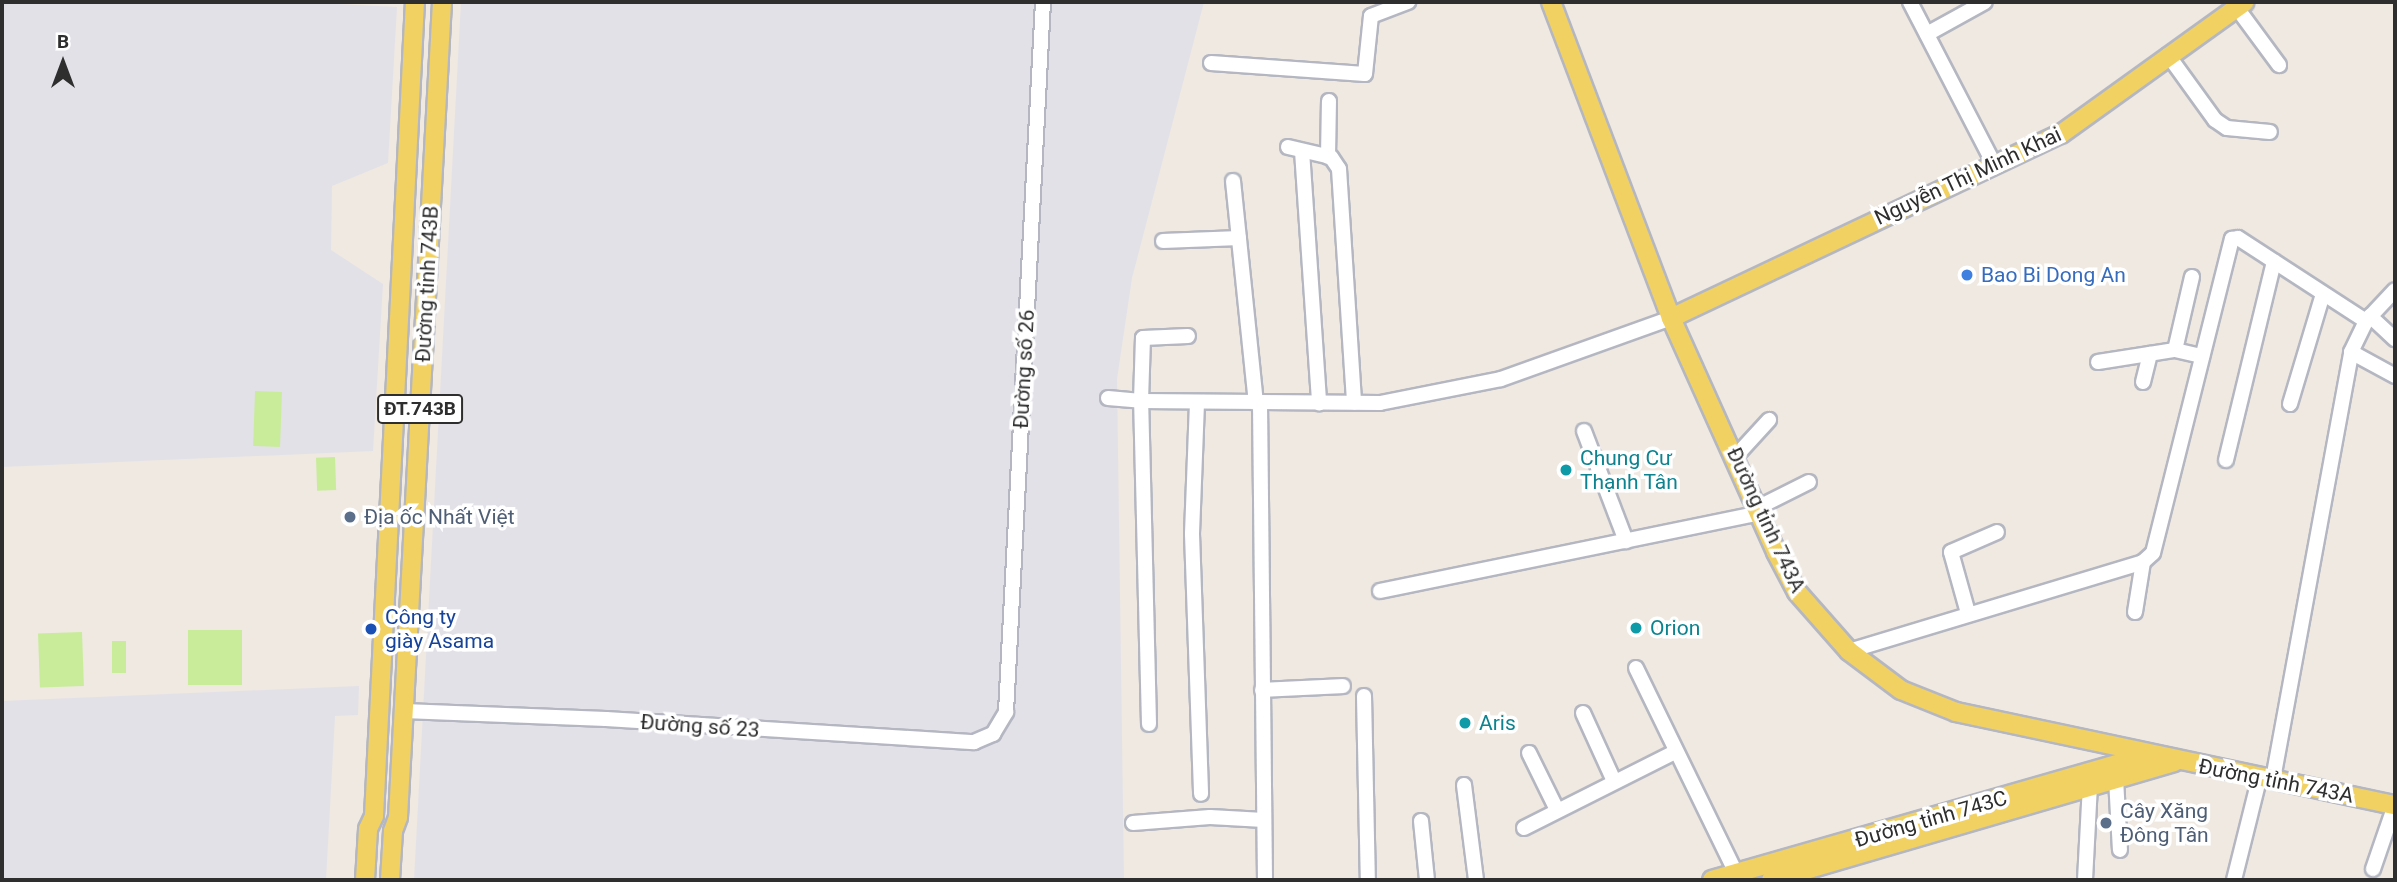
<!DOCTYPE html>
<html>
<head>
<meta charset="utf-8">
<style>
  body { margin:0 }
  #map { position:relative; width:2397px; height:882px; overflow:hidden; background:#efe9e1; font-family:Roboto,sans-serif }
  div>[style] { position:absolute }
  .industrial>* { inset:0; background:#e3e1e8 }
  .pitch>* { inset:0; background:#c9ec9a; transform-origin:0 0 }
  .roads { filter:drop-shadow(2px 0 #b4b7c1) drop-shadow(-2px 0 #b4b7c1) drop-shadow(0 2px #b4b7c1) drop-shadow(0 -2px #b4b7c1) }
  .minor>* { height:14px; margin:-7px; padding:0 7px; transform-origin:7px; border-radius:7px; background:#fff }
  .major>* { height:18px; margin:-9px; padding:0 9px; transform-origin:9px; border-radius:9px; background:#f2d163 }
  .dots>* { width:19px; height:19px; translate:-50% -50%; box-sizing:border-box; border:4px solid #fff; border-radius:50% }
  span { translate:-50% -50%; white-space:nowrap; text-align:center; line-height:1.15; -webkit-text-stroke:7px #fff; paint-order:stroke }
  .shield-label span { padding:2px 5px; background:#fff; border:2px solid; border-radius:5px; -webkit-text-stroke-width:0 }
  .shield-label { font-size:19px; color:#2e2e2e; font-weight:700 }
  .street-label { font-size:21px; color:#2e2e2e }
  .shop-label { font-size:21px; color:#366cbe }
  .left { translate:0 -50%; text-align:left }
  .culture-label { font-size:21px; color:#0d838f }
  .service-label { font-size:21px; color:#4e5e75 }
  .transit-label { font-size:21px; color:#164399 }
  .frame { position:absolute; inset:0; border:4px solid #2e2e2e; pointer-events:none }
  .north { position:absolute; left:28px; top:28px; width:70px; height:70px; -webkit-text-stroke:5px #fff; paint-order:stroke; rotate:0deg; font-size:19px; font-weight:700; line-height:28px; text-align:center; color:#2e2e2e }
  .north::after { content:''; display:block; margin:auto; width:24px; height:32px; background:#2e2e2e; clip-path:polygon(50% 0,100% 100%,50% 72%,0 100%) }
</style>
</head>
<body>
<div id="map">
  <div class="industrial">
    <div style="clip-path:polygon(2px 2px,298px 2px,397px 7px,388px 163px,332px 186px,331px 250px,383px 284px,373px 451px,2px 467px)"></div>
    <div style="clip-path:polygon(461px 2px,1204px 2px,1132px 278px,1117px 379px,1124px 880px,414px 880px)"></div>
    <div style="clip-path:polygon(359px 686px,358px 715px,335px 716px,326px 880px,2px 880px,2px 701px)"></div>
  </div>
  <div class="pitch">
    <div style="left:255px;top:391px;width:27px;height:55px;rotate:2deg"></div>
    <div style="left:335px;top:457px;width:33px;height:19px;rotate:88deg"></div>
    <div style="left:188px;top:630px;width:54px;height:55px"></div>
    <div style="left:82px;top:632px;width:54px;height:44px;rotate:88deg"></div>
    <div style="left:112px;top:641px;width:14px;height:32px"></div>
  </div>
  <div class="roads">
    <div class="minor">
      <div style="left:1910px;top:2px;width:185px;rotate:62.6deg"></div>
      <div style="left:2237px;top:8px;width:71px;rotate:53.6deg"></div>
      <div style="left:1927px;top:34px;width:66px;rotate:-28.9deg"></div>
      <div style="left:2168px;top:55px;width:80px;rotate:54.1deg"></div>
      <div style="left:2215px;top:120px;width:14px;rotate:34deg"></div>
      <div style="left:2227px;top:128px;width:43px;rotate:5.3deg"></div>
      <div style="left:1211px;top:63px;width:154px;rotate:4.1deg"></div>
      <div style="left:1365px;top:74px;width:58px;rotate:-84.1deg"></div>
      <div style="left:1371px;top:16px;width:40px;rotate:-21deg"></div>
      <div style="left:1288px;top:147px;width:44px;rotate:13.1deg"></div>
      <div style="left:1331px;top:157px;width:14px;rotate:56deg"></div>
      <div style="left:1339px;top:169px;width:234px;rotate:86.3deg"></div>
      <div style="left:1302px;top:151px;width:253px;rotate:86.1deg"></div>
      <div style="left:1328px;top:157px;width:56px;rotate:-89deg"></div>
      <div style="left:1233px;top:181px;width:223px;rotate:84.1deg"></div>
      <div style="left:1163px;top:241px;width:76px;rotate:-2.3deg"></div>
      <div style="left:2370px;top:316px;width:34px;rotate:43deg"></div>
      <div style="left:2175px;top:350px;width:75px;rotate:-76.9deg"></div>
      <div style="left:2351px;top:352px;width:50px;rotate:28.6deg"></div>
      <div style="left:2098px;top:362px;width:78px;rotate:-8.9deg"></div>
      <div style="left:2175px;top:350px;width:28px;rotate:13deg"></div>
      <div style="left:2143px;top:382px;width:29px;rotate:-76deg"></div>
      <div style="left:1108px;top:398px;width:33px;rotate:5deg"></div>
      <div style="left:1141px;top:401px;width:63px;rotate:-88.2deg"></div>
      <div style="left:1143px;top:338px;width:45px;rotate:-2.5deg"></div>
      <div style="left:1197px;top:403px;width:131px;rotate:92.2deg"></div>
      <div style="left:1192px;top:534px;width:260px;rotate:88deg"></div>
      <div style="left:1260px;top:403px;width:477px;rotate:89.4deg"></div>
      <div style="left:2290px;top:404px;width:115px;rotate:-73.3deg"></div>
      <div style="left:1584px;top:431px;width:118px;rotate:69.1deg"></div>
      <div style="left:1736px;top:456px;width:49px;rotate:-47.5deg"></div>
      <div style="left:2226px;top:460px;width:204px;rotate:-76.4deg"></div>
      <div style="left:1757px;top:508px;width:58px;rotate:-26.6deg"></div>
      <div style="left:1380px;top:591px;width:387px;rotate:-11.6deg"></div>
      <div style="left:2135px;top:612px;width:51px;rotate:-80.9deg"></div>
      <div style="left:1968px;top:613px;width:63px;rotate:-105.6deg"></div>
      <div style="left:1951px;top:552px;width:50px;rotate:-23.5deg"></div>
      <div style="left:1849px;top:651px;width:307px;rotate:-16.8deg"></div>
      <div style="left:2143px;top:562px;width:13px;rotate:-42deg"></div>
      <div style="left:2153px;top:553px;width:324px;rotate:-75.9deg"></div>
      <div style="left:2232px;top:239px;width:6px;rotate:-9deg"></div>
      <div style="left:2238px;top:238px;width:153px;rotate:33deg"></div>
      <div style="left:1636px;top:668px;width:228px;rotate:64deg"></div>
      <div style="left:1262px;top:690px;width:81px;rotate:-2.8deg"></div>
      <div style="left:1364px;top:696px;width:184px;rotate:88.8deg"></div>
      <div style="left:404px;top:711px;width:202px;rotate:2.3deg"></div>
      <div style="left:606px;top:719px;width:369px;rotate:3.6deg"></div>
      <div style="left:974px;top:742px;width:21px;rotate:-23deg"></div>
      <div style="left:993px;top:734px;width:26px;rotate:-59deg"></div>
      <div style="left:1006px;top:712px;width:711px;rotate:-87.02deg"></div>
      <div style="left:1583px;top:713px;width:75px;rotate:65.5deg"></div>
      <div style="left:1149px;top:724px;width:323px;rotate:-91.4deg"></div>
      <div style="left:1141px;top:401px;width:239px;rotate:0.5deg"></div>
      <div style="left:1380px;top:403px;width:123px;rotate:-11.2deg"></div>
      <div style="left:1501px;top:379px;width:181px;rotate:-19.7deg"></div>
      <div style="left:1529px;top:753px;width:64px;rotate:63.8deg"></div>
      <div style="left:2116px;top:779px;width:71px;rotate:86.8deg"></div>
      <div style="left:2273px;top:779px;width:434px;rotate:-79.6deg"></div>
      <div style="left:2351px;top:352px;width:34px;rotate:-64deg"></div>
      <div style="left:2366px;top:321px;width:42px;rotate:-46.9deg"></div>
      <div style="left:1464px;top:785px;width:96px;rotate:82.8deg"></div>
      <div style="left:1421px;top:821px;width:59px;rotate:84.2deg"></div>
      <div style="left:1133px;top:823px;width:77px;rotate:-4.5deg"></div>
      <div style="left:1210px;top:817px;width:54px;rotate:3.2deg"></div>
      <div style="left:1524px;top:828px;width:169px;rotate:-26.7deg"></div>
      <div style="left:2373px;top:869px;width:68px;rotate:-71deg"></div>
      <div style="left:2085px;top:880px;width:94px;rotate:-87deg"></div>
      <div style="left:2234px;top:880px;width:107px;rotate:-76deg"></div>
    </div>
    <div class="major">
      <div style="left:1551px;top:2px;width:338px;rotate:69.2deg"></div>
      <div style="left:1671px;top:318px;width:256px;rotate:65.8deg"></div>
      <div style="left:1776px;top:552px;width:45px;rotate:62.3deg"></div>
      <div style="left:1797px;top:592px;width:79px;rotate:48.6deg"></div>
      <div style="left:1849px;top:651px;width:65px;rotate:36.9deg"></div>
      <div style="left:1901px;top:690px;width:59px;rotate:21.8deg"></div>
      <div style="left:1956px;top:712px;width:449px;rotate:12deg"></div>
      <div style="left:1671px;top:318px;width:431px;rotate:-25.3deg"></div>
      <div style="left:2061px;top:134px;width:226px;rotate:-35.7deg"></div>
      <div style="left:365px;top:880px;width:51px;rotate:-86.6deg"></div>
      <div style="left:368px;top:829px;width:14px;rotate:-65deg"></div>
      <div style="left:374px;top:816px;width:815px;rotate:-87.12deg"></div>
      <div style="left:390px;top:880px;width:49px;rotate:-86.5deg"></div>
      <div style="left:393px;top:831px;width:15px;rotate:-70deg"></div>
      <div style="left:398px;top:817px;width:816px;rotate:-86.91deg"></div>
      <div style="left:1712px;top:880px;width:455px;rotate:-16deg"></div>
      <div style="left:1771px;top:880px;width:420px;rotate:-16.3deg"></div>
    </div>
  </div>
  <div class="dots">
    <div style="left:1967px;top:275px;background:#3f7fe0"></div>
    <div style="left:1566px;top:470px;background:#0f9aa8"></div>
    <div style="left:350px;top:517px;background:#5c6f8a"></div>
    <div style="left:1636px;top:628px;background:#0f9aa8"></div>
    <div style="left:371px;top:629px;background:#1a4fb4"></div>
    <div style="left:1465px;top:723px;background:#0f9aa8"></div>
    <div style="left:2106px;top:823px;background:#5c6f8a"></div>
  </div>
  <div class="shield-label">
    <span style="left:420px;top:409px">ĐT.743B</span>
  </div>
  <div class="street-label">
    <span style="left:1968px;top:176px;rotate:-25deg">Nguyễn Thị Minh Khai</span>
    <span style="left:427px;top:284px;rotate:-87deg">Đường tỉnh 743B</span>
    <span style="left:1024px;top:369px;rotate:-87deg">Đường số 26</span>
    <span style="left:1766px;top:520px;rotate:65deg">Đường tỉnh 743A</span>
    <span style="left:700px;top:726px;rotate:4deg">Đường số 23</span>
    <span style="left:2276px;top:781px;rotate:11deg">Đường tỉnh 743A</span>
    <span style="left:1931px;top:819px;rotate:-16deg">Đường tỉnh 743C</span>
  </div>
  <div class="shop-label">
    <span class="left" style="left:1981px;top:275px">Bao Bi Dong An</span>
  </div>
  <div class="culture-label">
    <span class="left" style="left:1580px;top:470px">Chung Cư<br>Thạnh Tân</span>
    <span class="left" style="left:1650px;top:628px">Orion</span>
    <span class="left" style="left:1479px;top:723px">Aris</span>
  </div>
  <div class="service-label">
    <span class="left" style="left:364px;top:517px">Địa ốc Nhất Việt</span>
    <span class="left" style="left:2120px;top:823px">Cây Xăng<br>Đông Tân</span>
  </div>
  <div class="transit-label">
    <span class="left" style="left:385px;top:629px">Công ty<br>giày Asama</span>
  </div>
  <div class="frame"></div>
  <div class="north">B</div>
</div>
</body>
</html>
